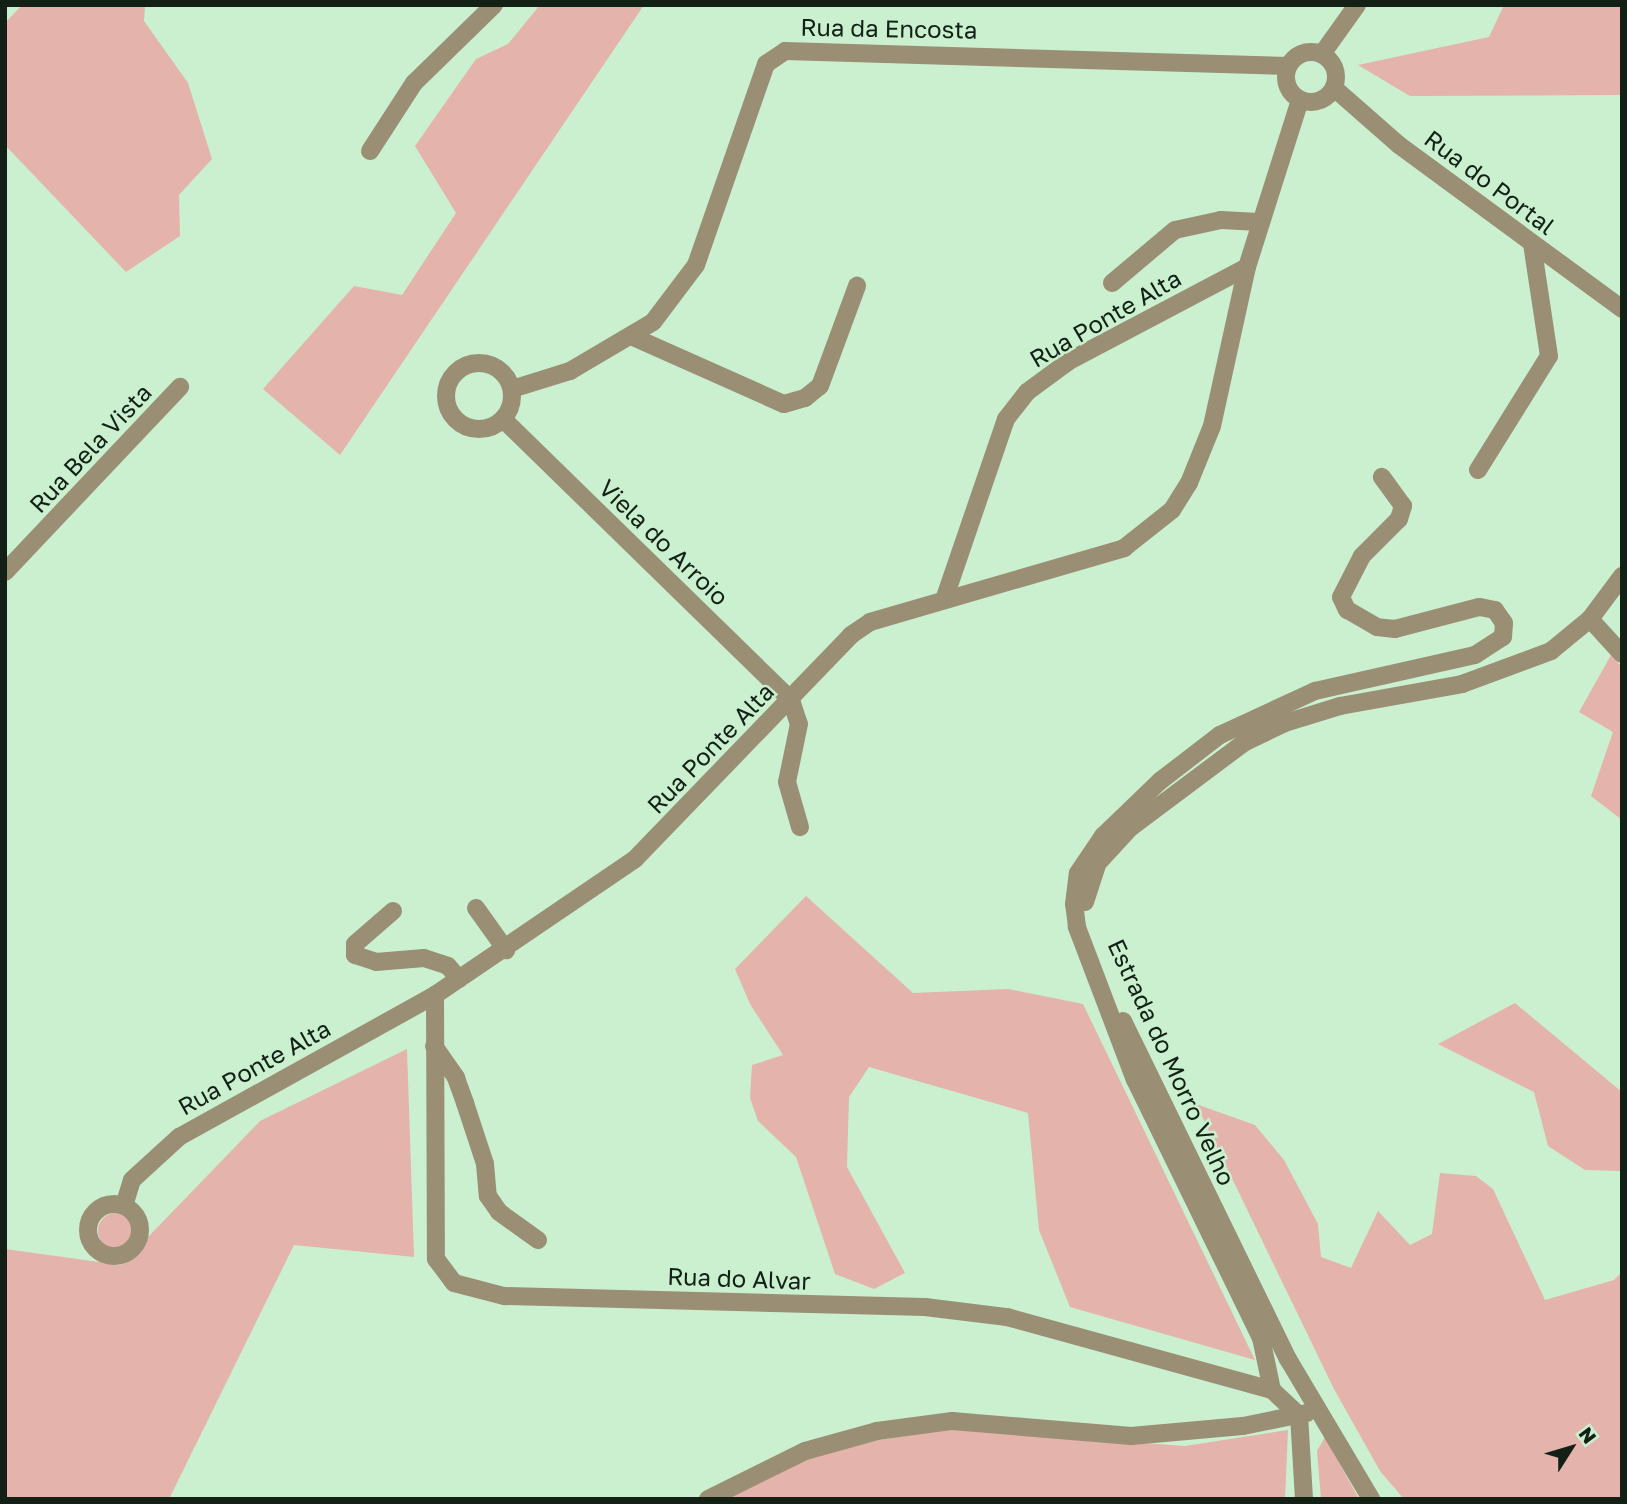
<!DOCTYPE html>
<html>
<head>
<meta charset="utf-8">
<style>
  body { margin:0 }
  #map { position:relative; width:1627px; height:1504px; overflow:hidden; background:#caf0cf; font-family:"Golos Text",sans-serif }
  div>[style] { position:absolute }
  .green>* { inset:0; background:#e4b3ab }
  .round { border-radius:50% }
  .minor>* { height:18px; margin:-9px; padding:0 9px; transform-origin:9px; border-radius:9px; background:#9a8f74 }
  .minor>.ring { margin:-9px; padding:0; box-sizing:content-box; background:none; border:18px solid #9a8f74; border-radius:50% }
  span { translate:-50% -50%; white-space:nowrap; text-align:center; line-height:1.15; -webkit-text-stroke:5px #caf0cf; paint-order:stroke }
  .street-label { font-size:24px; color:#122015 }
  .frame { position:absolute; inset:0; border:7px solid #122015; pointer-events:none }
  .north { position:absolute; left:1536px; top:1413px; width:70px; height:70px; -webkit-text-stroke:5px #caf0cf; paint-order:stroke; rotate:53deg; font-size:19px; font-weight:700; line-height:28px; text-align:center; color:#122015 }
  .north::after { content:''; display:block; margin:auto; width:24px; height:32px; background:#122015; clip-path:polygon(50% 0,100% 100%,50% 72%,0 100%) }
</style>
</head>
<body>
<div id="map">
  <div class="green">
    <div style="clip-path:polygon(22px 5px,145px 5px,144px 21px,188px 83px,212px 159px,179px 195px,180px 236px,126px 272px,5px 145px,5px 23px)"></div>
    <div style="clip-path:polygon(540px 5px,644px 5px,340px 455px,263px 389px,354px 286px,402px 295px,456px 213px,415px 146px,476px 59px,508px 44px)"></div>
    <div style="clip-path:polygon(1504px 5px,1622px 5px,1622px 95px,1410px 96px,1358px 65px,1489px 37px)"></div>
    <div style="clip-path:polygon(1611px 655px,1622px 667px,1622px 820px,1591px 796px,1613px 732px,1579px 712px)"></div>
    <div style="clip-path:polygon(806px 896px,913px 993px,1008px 989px,1083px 1004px,1255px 1360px,1070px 1307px,1039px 1230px,1028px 1113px,869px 1067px,849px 1097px,847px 1167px,905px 1273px,874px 1289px,835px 1274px,796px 1157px,758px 1121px,750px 1098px,752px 1065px,783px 1055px,750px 1004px,735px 969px)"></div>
    <div style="clip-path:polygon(1515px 1003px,1622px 1092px,1622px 1171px,1585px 1170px,1548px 1146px,1534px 1092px,1438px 1044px)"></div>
    <div style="clip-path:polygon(407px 1049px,414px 1257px,294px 1245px,169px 1499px,5px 1499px,5px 1249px,121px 1265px,260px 1121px)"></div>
    <div style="clip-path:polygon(1196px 1104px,1255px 1125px,1284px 1160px,1318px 1224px,1321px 1257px,1351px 1268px,1378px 1211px,1410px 1245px,1432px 1234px,1440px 1173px,1476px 1176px,1493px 1189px,1545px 1300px,1614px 1280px,1622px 1272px,1622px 1499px,1403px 1498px,1380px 1471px,1334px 1389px)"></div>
    <div class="round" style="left:98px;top:1213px;width:36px;height:36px"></div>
    <div style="clip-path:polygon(952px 1429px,1185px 1446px,1288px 1430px,1285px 1499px,727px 1499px,808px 1458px,879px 1440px)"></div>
    <div style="clip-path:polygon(1325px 1437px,1359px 1499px,1321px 1499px,1317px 1451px)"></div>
  </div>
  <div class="minor">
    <div class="ring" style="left:1286px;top:52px;width:32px;height:32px"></div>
    <div style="left:1322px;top:54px;width:60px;rotate:-54.5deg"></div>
    <div style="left:1334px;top:88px;width:86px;rotate:41.2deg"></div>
    <div style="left:1399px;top:145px;width:277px;rotate:36.3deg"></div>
    <div style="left:370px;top:151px;width:81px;rotate:-57.1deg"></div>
    <div style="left:414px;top:83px;width:112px;rotate:-44.3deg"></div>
    <div style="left:1112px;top:283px;width:82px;rotate:-40.1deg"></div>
    <div style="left:1175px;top:230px;width:47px;rotate:-12.3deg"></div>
    <div style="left:1221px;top:220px;width:38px;rotate:3deg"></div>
    <div style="left:631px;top:336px;width:167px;rotate:24deg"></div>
    <div style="left:784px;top:404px;width:22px;rotate:-16deg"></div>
    <div style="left:805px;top:398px;width:19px;rotate:-39deg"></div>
    <div style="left:820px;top:386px;width:107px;rotate:-69.7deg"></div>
    <div class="ring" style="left:446px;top:363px;width:48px;height:48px"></div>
    <div style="left:512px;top:389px;width:61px;rotate:-17.2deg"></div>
    <div style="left:570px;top:371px;width:96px;rotate:-30.6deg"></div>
    <div style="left:653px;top:322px;width:71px;rotate:-53deg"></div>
    <div style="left:696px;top:265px;width:213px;rotate:-70.8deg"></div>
    <div style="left:766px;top:64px;width:23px;rotate:-34deg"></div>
    <div style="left:785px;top:51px;width:503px;rotate:1.71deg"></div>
    <div style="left:503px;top:419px;width:402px;rotate:44.3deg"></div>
    <div style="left:791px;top:700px;width:25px;rotate:72deg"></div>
    <div style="left:799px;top:724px;width:59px;rotate:101.7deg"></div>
    <div style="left:787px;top:782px;width:47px;rotate:73.9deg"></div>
    <div style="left:1478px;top:470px;width:134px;rotate:-58.1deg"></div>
    <div style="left:1549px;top:356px;width:113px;rotate:-98.6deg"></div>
    <div style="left:5px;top:572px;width:255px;rotate:-46.6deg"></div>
    <div style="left:944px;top:600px;width:191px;rotate:-71.1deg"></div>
    <div style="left:1006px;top:419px;width:34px;rotate:-52deg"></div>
    <div style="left:1027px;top:392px;width:52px;rotate:-36.4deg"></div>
    <div style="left:1069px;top:361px;width:201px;rotate:-27.8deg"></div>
    <div style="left:1590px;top:619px;width:47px;rotate:47.6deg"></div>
    <div style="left:1085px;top:902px;width:40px;rotate:-72deg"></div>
    <div style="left:1097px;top:864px;width:49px;rotate:-47.5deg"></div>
    <div style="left:1130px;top:828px;width:144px;rotate:-36.8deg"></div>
    <div style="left:1245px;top:742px;width:44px;rotate:-25.4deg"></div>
    <div style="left:1285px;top:723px;width:58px;rotate:-17.2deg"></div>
    <div style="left:1340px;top:706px;width:124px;rotate:-10.2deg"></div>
    <div style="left:1462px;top:684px;width:95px;rotate:-20.3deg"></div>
    <div style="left:1551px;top:651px;width:50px;rotate:-39.4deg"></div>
    <div style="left:1590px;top:619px;width:54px;rotate:-53.3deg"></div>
    <div style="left:476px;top:908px;width:52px;rotate:54.5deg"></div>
    <div style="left:393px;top:911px;width:50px;rotate:139deg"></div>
    <div style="left:355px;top:944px;width:11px;rotate:90deg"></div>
    <div style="left:355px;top:955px;width:22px;rotate:18deg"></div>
    <div style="left:376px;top:962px;width:48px;rotate:-4.8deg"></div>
    <div style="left:424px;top:958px;width:25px;rotate:18deg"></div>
    <div style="left:448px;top:966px;width:17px;rotate:50deg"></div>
    <div style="left:435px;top:995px;width:264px;rotate:89.8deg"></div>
    <div style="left:436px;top:1259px;width:30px;rotate:53deg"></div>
    <div style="left:454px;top:1283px;width:52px;rotate:14.6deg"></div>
    <div style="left:504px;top:1296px;width:421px;rotate:1.5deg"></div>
    <div style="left:925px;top:1307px;width:83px;rotate:7deg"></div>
    <div style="left:1007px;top:1317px;width:275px;rotate:15.4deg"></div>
    <div style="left:1272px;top:1390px;width:37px;rotate:43deg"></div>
    <div style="left:1299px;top:1415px;width:84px;rotate:86.6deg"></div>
    <div style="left:1123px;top:1021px;width:376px;rotate:64deg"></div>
    <div style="left:1288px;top:1359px;width:163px;rotate:59.3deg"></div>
    <div style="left:434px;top:1046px;width:39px;rotate:55deg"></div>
    <div style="left:456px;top:1078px;width:27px;rotate:70deg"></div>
    <div style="left:465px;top:1103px;width:64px;rotate:71.8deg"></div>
    <div style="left:485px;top:1164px;width:32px;rotate:85deg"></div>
    <div style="left:488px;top:1196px;width:19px;rotate:55deg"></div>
    <div style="left:499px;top:1212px;width:48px;rotate:35.7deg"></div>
    <div class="ring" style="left:88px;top:1204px;width:34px;height:34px"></div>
    <div style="left:124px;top:1206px;width:27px;rotate:-73deg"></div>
    <div style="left:132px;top:1180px;width:64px;rotate:-42.5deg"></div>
    <div style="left:179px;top:1137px;width:293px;rotate:-29deg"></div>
    <div style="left:435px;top:995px;width:242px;rotate:-34.2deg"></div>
    <div style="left:635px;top:859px;width:311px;rotate:-46deg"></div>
    <div style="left:851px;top:635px;width:23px;rotate:-34deg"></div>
    <div style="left:870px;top:622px;width:265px;rotate:-16.2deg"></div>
    <div style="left:1124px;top:548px;width:61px;rotate:-38.4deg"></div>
    <div style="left:1172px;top:510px;width:32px;rotate:-58deg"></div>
    <div style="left:1189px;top:483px;width:61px;rotate:-68deg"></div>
    <div style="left:1212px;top:426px;width:163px;rotate:-77.6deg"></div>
    <div style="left:1247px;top:267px;width:175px;rotate:-72.4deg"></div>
    <div style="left:1272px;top:1390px;width:53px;rotate:-101.9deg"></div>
    <div style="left:1261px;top:1338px;width:287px;rotate:-116deg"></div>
    <div style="left:1135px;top:1080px;width:164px;rotate:-110.8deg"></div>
    <div style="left:1077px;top:927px;width:23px;rotate:-97deg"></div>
    <div style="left:1074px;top:904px;width:31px;rotate:-83deg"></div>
    <div style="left:1078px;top:873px;width:45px;rotate:-56deg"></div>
    <div style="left:1103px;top:836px;width:79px;rotate:-44deg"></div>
    <div style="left:1160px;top:781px;width:76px;rotate:-37.5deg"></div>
    <div style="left:1220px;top:735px;width:105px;rotate:-24.9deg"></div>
    <div style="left:1315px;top:691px;width:164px;rotate:-12.7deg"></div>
    <div style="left:1475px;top:655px;width:33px;rotate:-33deg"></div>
    <div style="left:1503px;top:637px;width:14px;rotate:-86deg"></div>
    <div style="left:1504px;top:623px;width:16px;rotate:-125deg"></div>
    <div style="left:1495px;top:610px;width:16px;rotate:-169deg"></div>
    <div style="left:1479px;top:607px;width:87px;rotate:165.3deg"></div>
    <div style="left:1395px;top:629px;width:18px;rotate:-174deg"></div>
    <div style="left:1377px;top:627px;width:34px;rotate:-150deg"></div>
    <div style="left:1347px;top:610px;width:14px;rotate:-115deg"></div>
    <div style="left:1341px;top:597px;width:46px;rotate:-62.9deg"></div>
    <div style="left:1362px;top:556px;width:52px;rotate:-45deg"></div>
    <div style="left:1399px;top:519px;width:14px;rotate:-73deg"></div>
    <div style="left:1403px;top:506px;width:36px;rotate:-126deg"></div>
    <div style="left:708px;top:1499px;width:108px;rotate:-26.3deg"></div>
    <div style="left:805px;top:1451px;width:75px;rotate:-15.5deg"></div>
    <div style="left:877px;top:1431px;width:76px;rotate:-7.6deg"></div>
    <div style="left:952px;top:1421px;width:180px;rotate:4.8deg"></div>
    <div style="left:1131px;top:1436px;width:112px;rotate:-5.1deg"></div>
    <div style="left:1243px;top:1426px;width:65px;rotate:-11.5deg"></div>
  </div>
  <div class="street-label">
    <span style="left:889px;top:28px;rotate:1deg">Rua da Encosta</span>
    <span style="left:1490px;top:182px;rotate:37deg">Rua do Portal</span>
    <span style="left:1105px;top:318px;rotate:-30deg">Rua Ponte Alta</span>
    <span style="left:90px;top:448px;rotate:-47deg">Rua Bela Vista</span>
    <span style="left:664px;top:542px;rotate:44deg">Viela do Arroio</span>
    <span style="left:710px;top:748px;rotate:-46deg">Rua Ponte Alta</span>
    <span style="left:1172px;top:1062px;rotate:65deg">Estrada do Morro Velho</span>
    <span style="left:254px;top:1067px;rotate:-29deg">Rua Ponte Alta</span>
    <span style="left:739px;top:1278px;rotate:2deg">Rua do Alvar</span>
  </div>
  <div class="frame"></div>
  <div class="north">N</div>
</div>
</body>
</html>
